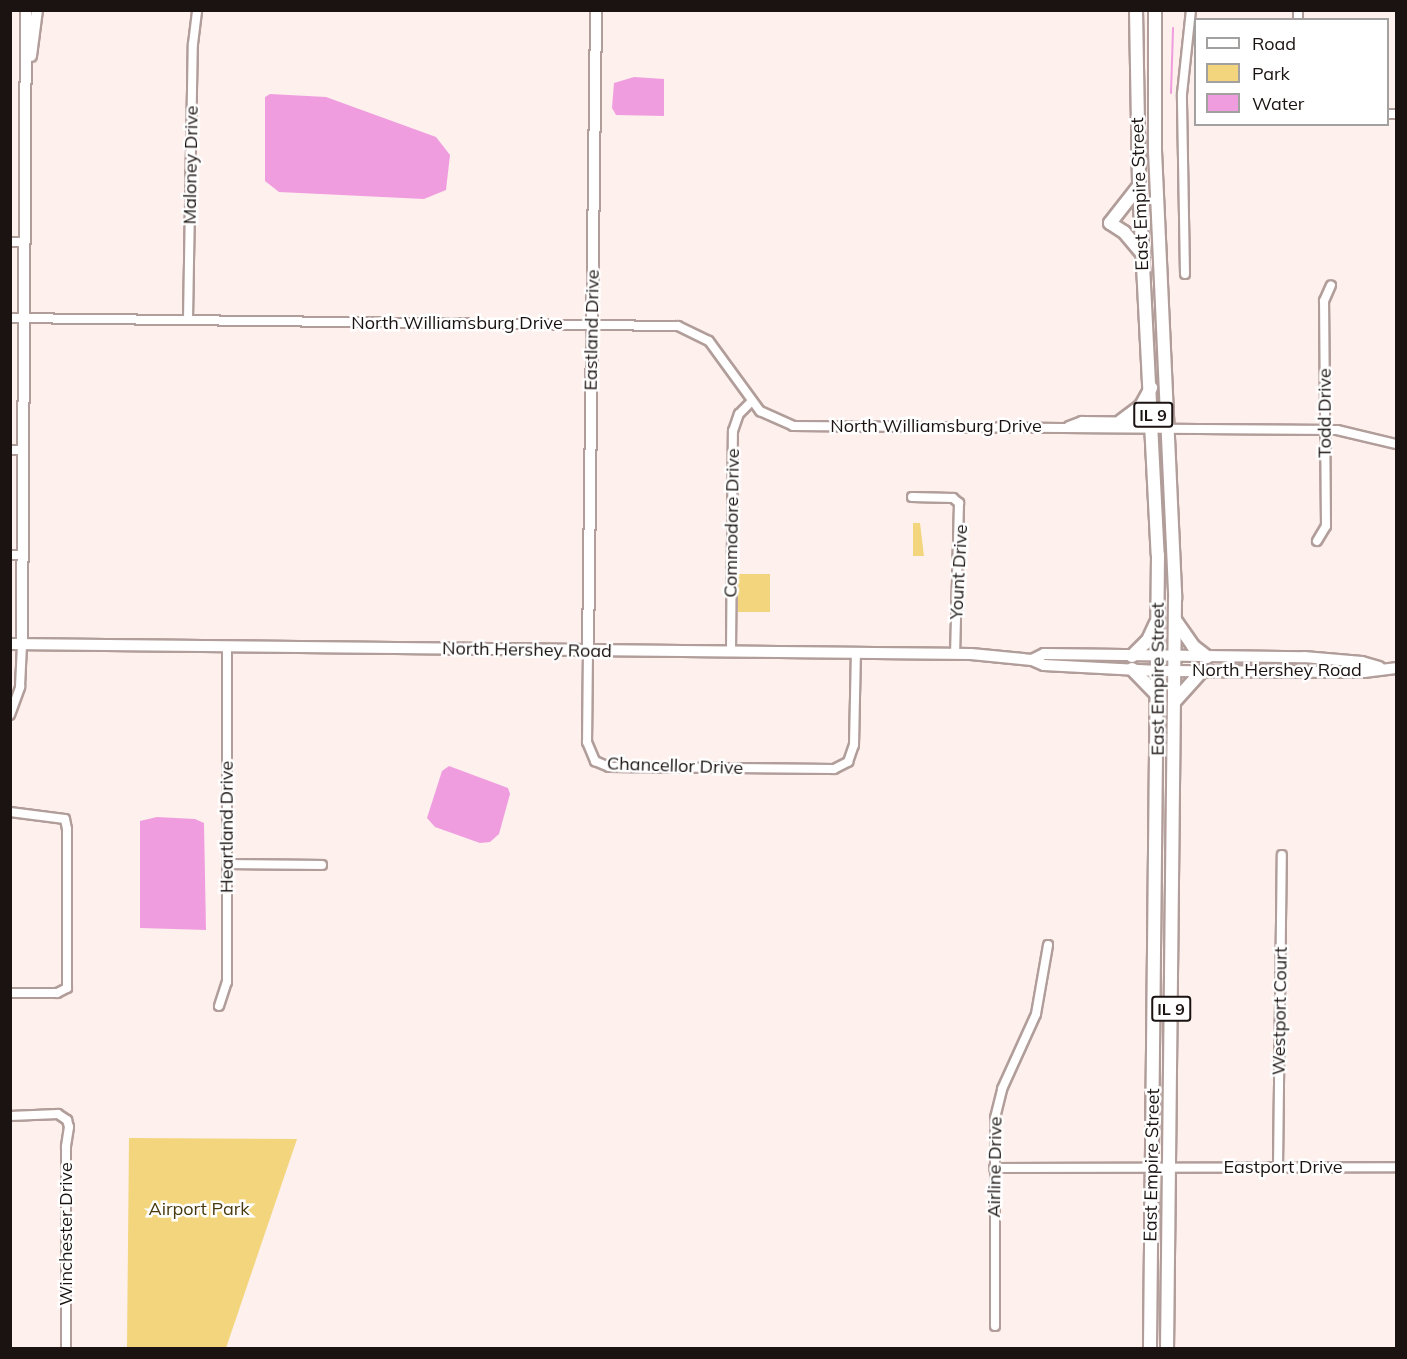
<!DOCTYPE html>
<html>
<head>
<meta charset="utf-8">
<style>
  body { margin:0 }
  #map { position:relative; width:1407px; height:1359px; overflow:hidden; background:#fdf0ed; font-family:Mulish,sans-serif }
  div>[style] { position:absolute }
  .green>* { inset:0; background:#f3d57d; transform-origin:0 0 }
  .water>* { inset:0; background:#f09ddf }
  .stream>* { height:2px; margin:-1px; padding:0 1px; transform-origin:1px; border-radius:1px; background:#f09ddf }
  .roads { filter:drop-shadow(2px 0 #b19d99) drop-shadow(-2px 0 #b19d99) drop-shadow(0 2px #b19d99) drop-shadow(0 -2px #b19d99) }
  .street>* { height:8px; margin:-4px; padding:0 4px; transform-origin:4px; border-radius:4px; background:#fff }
  .secondary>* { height:10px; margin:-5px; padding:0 5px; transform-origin:5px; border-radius:5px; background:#fff }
  .primary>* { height:12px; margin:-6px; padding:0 6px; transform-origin:6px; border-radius:6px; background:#fff }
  span { translate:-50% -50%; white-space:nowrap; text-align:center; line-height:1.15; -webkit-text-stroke:5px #fff; paint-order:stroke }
  .shield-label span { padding:2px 4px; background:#fff; border:2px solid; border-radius:4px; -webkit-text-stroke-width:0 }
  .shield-label { font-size:16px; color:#1a1311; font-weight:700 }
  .street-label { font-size:18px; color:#1a1311 }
  .park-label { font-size:18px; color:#493b0f }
  .frame { position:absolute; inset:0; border:12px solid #1a1311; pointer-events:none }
  .legend { position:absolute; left:1194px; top:18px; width:195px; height:108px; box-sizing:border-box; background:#fff; border:2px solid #a3a1a0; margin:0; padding:8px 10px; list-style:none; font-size:18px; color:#1a1311 }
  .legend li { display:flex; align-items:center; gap:12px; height:30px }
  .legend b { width:30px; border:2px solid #a3a1a0 }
</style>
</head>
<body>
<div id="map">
  <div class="green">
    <div style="clip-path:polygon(913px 523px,920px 523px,924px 556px,913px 556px)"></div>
    <div style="left:738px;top:574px;width:32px;height:38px"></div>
    <div style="clip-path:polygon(129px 1138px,297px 1139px,226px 1348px,127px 1348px)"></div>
  </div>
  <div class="water">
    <div style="clip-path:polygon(634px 77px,664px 79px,664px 116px,616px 115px,612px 108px,614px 83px)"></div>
    <div style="clip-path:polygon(270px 94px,326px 97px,436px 137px,450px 155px,446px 190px,424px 199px,279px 192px,265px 181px,265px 97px)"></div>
    <div style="clip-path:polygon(449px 766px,508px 788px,510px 794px,499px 834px,490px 842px,480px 843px,435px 827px,427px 818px,442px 771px)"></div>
    <div style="clip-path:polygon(157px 817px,195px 819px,204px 823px,206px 930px,140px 928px,140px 821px)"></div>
  </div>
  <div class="stream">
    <div style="left:1171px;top:93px;width:65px;rotate:-88.2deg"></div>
  </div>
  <div class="roads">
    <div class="street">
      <div style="left:1298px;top:20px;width:10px;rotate:-90deg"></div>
      <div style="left:1388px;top:114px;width:8px"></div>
      <div style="left:10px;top:242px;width:14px"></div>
      <div style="left:1185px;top:274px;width:180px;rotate:-91deg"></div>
      <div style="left:1182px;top:94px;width:84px;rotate:-83.9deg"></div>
      <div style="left:10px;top:318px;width:668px;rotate:0.69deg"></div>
      <div style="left:678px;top:326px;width:34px;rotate:26deg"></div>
      <div style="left:709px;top:341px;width:87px;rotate:53.9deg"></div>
      <div style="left:760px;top:411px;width:36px;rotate:24deg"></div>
      <div style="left:793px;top:426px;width:544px;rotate:0.42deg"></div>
      <div style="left:1337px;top:430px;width:61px;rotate:13.3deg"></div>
      <div style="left:188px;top:319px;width:275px;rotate:-89deg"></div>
      <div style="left:193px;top:44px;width:34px;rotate:-83deg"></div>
      <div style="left:1069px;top:426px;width:14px;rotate:-21deg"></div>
      <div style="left:1082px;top:421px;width:71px;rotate:0.8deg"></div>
      <div style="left:1153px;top:422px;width:17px;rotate:21deg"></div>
      <div style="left:10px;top:450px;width:12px"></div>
      <div style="left:912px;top:497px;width:41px;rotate:1.4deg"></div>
      <div style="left:953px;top:498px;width:8px;rotate:40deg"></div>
      <div style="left:959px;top:503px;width:151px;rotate:91.5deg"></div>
      <div style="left:1317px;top:541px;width:17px;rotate:-59deg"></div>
      <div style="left:1326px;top:526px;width:225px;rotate:-90.5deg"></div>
      <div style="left:1324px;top:301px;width:17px;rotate:-66deg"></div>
      <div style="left:10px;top:555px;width:13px"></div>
      <div style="left:588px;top:650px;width:92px;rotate:90.6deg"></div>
      <div style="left:587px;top:742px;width:21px;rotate:67deg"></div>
      <div style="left:595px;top:761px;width:15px;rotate:23deg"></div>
      <div style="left:609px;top:767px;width:125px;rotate:0.5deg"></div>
      <div style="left:734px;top:768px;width:100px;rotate:0.6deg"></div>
      <div style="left:834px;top:769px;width:16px;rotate:-27deg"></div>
      <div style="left:848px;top:762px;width:18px;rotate:-71deg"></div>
      <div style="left:854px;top:745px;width:92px;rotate:-88.8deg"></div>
      <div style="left:731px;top:651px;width:220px;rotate:-89.5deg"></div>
      <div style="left:733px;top:431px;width:18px;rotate:-71deg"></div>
      <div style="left:739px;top:414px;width:18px;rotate:-45deg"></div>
      <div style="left:10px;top:715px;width:30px;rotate:-70deg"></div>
      <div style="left:20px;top:687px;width:43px;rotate:-87.3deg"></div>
      <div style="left:10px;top:812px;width:55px;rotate:7.3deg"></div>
      <div style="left:65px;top:819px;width:10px;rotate:79deg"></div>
      <div style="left:67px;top:829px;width:159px;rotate:90deg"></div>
      <div style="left:67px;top:988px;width:11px;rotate:153deg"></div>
      <div style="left:57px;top:993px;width:47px;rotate:180deg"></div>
      <div style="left:227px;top:864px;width:95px;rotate:0.6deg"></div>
      <div style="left:219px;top:1006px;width:25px;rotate:-72deg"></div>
      <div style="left:227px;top:982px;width:335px;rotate:-90deg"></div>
      <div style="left:10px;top:1116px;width:48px;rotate:-2.4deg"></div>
      <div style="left:58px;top:1114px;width:11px;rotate:34deg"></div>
      <div style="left:67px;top:1120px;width:7px;rotate:74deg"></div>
      <div style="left:69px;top:1127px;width:20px;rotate:99deg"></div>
      <div style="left:66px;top:1147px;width:201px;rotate:90deg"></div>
      <div style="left:1278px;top:1167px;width:312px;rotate:-89.3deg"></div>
      <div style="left:994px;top:1168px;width:402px;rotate:-0.1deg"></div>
      <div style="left:995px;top:1326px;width:208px;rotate:-90deg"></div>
      <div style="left:995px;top:1118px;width:30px;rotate:-76deg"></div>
      <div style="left:1002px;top:1089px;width:82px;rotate:-65.6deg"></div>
      <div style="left:1036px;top:1014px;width:70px;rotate:-80.1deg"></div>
    </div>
    <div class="secondary">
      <div style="left:31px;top:56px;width:46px;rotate:-82.6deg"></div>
      <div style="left:10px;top:644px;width:961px;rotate:0.6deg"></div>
      <div style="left:971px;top:654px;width:61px;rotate:5.6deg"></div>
      <div style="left:1032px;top:660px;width:13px;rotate:23deg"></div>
      <div style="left:1044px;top:665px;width:114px;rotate:3deg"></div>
      <div style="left:1158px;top:671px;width:206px;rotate:0.3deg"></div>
      <div style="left:1364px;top:672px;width:32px;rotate:-7deg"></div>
      <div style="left:22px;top:644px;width:634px;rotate:-89.64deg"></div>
      <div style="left:588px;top:650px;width:640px;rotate:-89.28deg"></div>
      <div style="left:1032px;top:660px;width:13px;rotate:-27deg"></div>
      <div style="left:1044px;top:654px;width:260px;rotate:0.7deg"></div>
      <div style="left:1304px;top:657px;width:58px;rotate:4.9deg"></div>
      <div style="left:1362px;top:662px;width:18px;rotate:16deg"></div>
    </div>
    <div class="primary">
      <div style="left:1136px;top:10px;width:176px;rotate:89deg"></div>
      <div style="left:1139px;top:186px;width:369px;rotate:87.1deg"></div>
      <div style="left:1158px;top:555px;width:793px;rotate:90.58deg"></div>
      <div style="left:1155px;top:10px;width:141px;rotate:90deg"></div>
      <div style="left:1155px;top:151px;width:448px;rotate:87.4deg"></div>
      <div style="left:1175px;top:599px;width:749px;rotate:90.61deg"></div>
      <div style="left:1139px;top:186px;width:47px;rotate:128.1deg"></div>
      <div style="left:1110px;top:223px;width:17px;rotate:33deg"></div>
      <div style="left:1124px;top:232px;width:30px;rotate:50deg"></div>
      <div style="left:1121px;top:421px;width:25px;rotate:-37deg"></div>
      <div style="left:1141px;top:406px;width:21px;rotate:-61deg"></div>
      <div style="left:1175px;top:620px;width:32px;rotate:55deg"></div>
      <div style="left:1193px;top:646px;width:18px;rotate:38deg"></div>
      <div style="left:1132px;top:656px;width:23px;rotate:-45deg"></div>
      <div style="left:1148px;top:640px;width:19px;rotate:-65deg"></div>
      <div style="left:1132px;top:669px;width:37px;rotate:46deg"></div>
      <div style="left:1175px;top:701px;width:40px;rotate:-48deg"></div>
    </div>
  </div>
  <div class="shield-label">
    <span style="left:1153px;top:415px">IL 9</span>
    <span style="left:1171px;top:1009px">IL 9</span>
  </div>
  <div class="street-label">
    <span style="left:191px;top:165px;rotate:-89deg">Maloney Drive</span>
    <span style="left:1140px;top:194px;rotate:-92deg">East Empire Street</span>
    <span style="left:457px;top:323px">North Williamsburg Drive</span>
    <span style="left:592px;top:330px;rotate:-89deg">Eastland Drive</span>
    <span style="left:1325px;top:413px;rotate:-90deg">Todd Drive</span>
    <span style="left:936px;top:426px">North Williamsburg Drive</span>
    <span style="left:732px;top:523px;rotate:-89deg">Commodore Drive</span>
    <span style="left:959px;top:572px;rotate:-87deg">Yount Drive</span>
    <span style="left:527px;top:650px;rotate:1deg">North Hershey Road</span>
    <span style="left:1277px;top:670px">North Hershey Road</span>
    <span style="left:1158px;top:679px;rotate:-90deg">East Empire Street</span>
    <span style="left:675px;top:766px;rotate:2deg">Chancellor Drive</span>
    <span style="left:227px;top:827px;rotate:-90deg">Heartland Drive</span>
    <span style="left:1280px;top:1011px;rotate:-89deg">Westport Court</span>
    <span style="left:1152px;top:1165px;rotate:-89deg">East Empire Street</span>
    <span style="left:995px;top:1167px;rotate:-89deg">Airline Drive</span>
    <span style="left:1283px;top:1167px">Eastport Drive</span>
    <span style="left:66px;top:1234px;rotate:-90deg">Winchester Drive</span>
  </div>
  <div class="park-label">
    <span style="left:199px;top:1209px">Airport Park</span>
  </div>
  <div class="frame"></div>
  <ul class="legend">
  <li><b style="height:8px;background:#fff"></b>Road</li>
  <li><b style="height:16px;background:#f3d57d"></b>Park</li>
  <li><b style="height:16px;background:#f09ddf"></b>Water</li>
  </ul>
</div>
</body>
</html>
